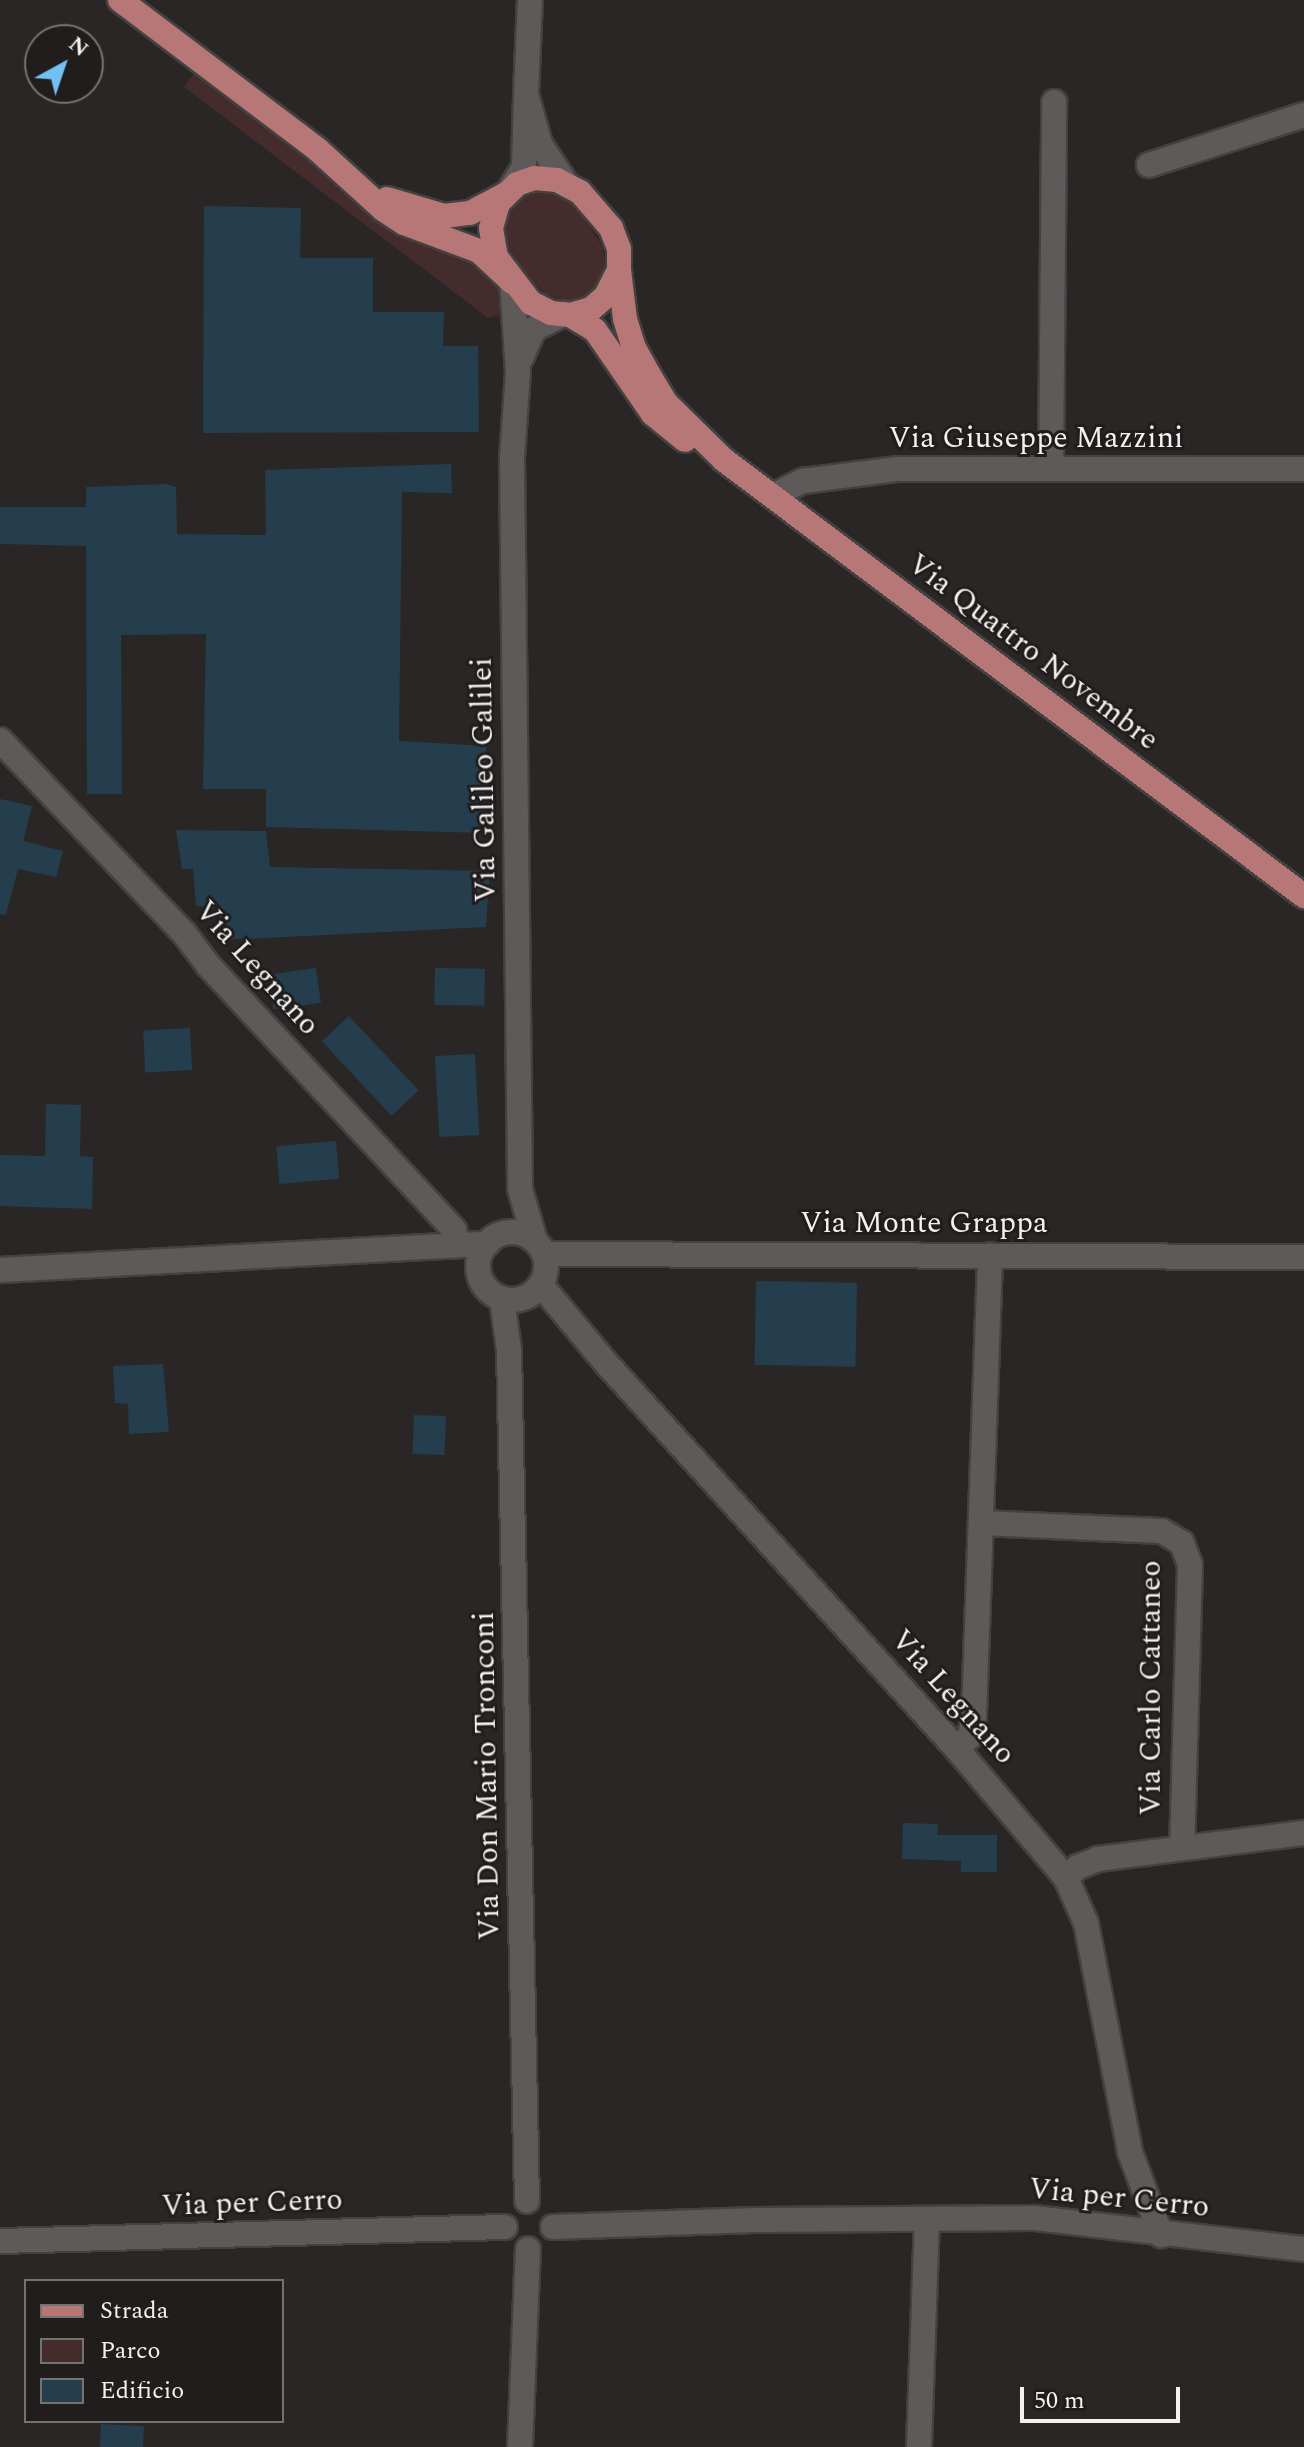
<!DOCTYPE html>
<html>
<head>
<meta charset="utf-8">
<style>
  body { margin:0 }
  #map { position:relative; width:1304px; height:2447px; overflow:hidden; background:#2a2626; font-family:Spectral,serif }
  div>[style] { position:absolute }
  .green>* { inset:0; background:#432c2b }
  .building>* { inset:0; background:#243e4e; transform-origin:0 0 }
  .roads { filter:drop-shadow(2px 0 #444141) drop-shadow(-2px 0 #444141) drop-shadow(0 2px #444141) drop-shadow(0 -2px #444141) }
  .minor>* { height:24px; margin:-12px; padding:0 12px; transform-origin:12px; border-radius:12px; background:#5f5a5a }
  .minor>.ring { margin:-12px; padding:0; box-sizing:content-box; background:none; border:24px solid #5f5a5a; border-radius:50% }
  .major>* { height:24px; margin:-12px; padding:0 12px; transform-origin:12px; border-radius:12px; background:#b67776 }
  span { translate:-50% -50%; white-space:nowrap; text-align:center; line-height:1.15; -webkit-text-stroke:6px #211d1d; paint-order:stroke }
  .street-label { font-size:30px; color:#f4f1f1 }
  .legend { position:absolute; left:24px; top:2279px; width:260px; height:144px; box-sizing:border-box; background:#211d1d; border:2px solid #757272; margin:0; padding:10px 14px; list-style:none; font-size:24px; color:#f4f1f1 }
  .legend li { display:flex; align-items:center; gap:16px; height:40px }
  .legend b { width:40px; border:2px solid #757272 }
  .north { position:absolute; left:24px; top:24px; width:80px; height:80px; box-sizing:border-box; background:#211d1d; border:2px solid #757272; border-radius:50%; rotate:40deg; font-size:22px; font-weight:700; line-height:32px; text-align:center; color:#f4f1f1 }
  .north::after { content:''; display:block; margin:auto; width:28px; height:36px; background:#72c1f5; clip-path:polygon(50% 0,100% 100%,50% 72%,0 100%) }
  .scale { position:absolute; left:1020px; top:2387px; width:160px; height:36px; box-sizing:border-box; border:4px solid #f4f1f1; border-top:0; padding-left:10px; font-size:24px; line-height:28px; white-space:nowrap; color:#f4f1f1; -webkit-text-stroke:6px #211d1d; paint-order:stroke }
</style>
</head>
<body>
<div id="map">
  <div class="green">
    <div style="clip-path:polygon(194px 73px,295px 149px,353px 202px,397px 235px,424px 245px,453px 250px,491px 271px,502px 290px,505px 314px,488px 318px,184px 87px)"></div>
    <div style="clip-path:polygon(538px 191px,562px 194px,575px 205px,603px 247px,606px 270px,596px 290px,588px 297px,566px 302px,544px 293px,521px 269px,509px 248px,505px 235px,508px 216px,519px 200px)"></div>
  </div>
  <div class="building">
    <div style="clip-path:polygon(204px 206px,301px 208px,300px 258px,373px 258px,373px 312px,444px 312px,443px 346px,478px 346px,479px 432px,203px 433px)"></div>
    <div style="clip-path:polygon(451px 464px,452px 493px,402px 492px,399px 741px,486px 746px,485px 833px,266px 827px,266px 789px,203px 789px,206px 634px,121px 635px,122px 794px,87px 794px,86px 546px,0 544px,0 507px,86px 507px,86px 487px,165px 484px,176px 487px,177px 534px,266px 535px,265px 470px)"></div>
    <div style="clip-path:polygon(0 799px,32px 806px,23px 841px,63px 851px,56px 877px,18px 869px,6px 915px,0 914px)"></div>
    <div style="clip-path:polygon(176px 830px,266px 831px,270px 867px,490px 871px,486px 927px,221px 940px,218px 908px,196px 906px,193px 869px,182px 869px)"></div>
    <div style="left:316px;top:968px;width:35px;height:48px;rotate:82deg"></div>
    <div style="left:435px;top:968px;width:50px;height:37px;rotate:1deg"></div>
    <div style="left:349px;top:1016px;width:102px;height:37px;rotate:47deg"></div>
    <div style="left:190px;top:1028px;width:42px;height:47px;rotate:87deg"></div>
    <div style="left:475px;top:1054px;width:81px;height:40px;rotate:87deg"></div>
    <div style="clip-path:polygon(46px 1104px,81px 1105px,80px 1156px,93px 1157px,92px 1209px,0 1206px,0 1155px,45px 1156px)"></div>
    <div style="left:336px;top:1141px;width:38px;height:60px;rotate:85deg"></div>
    <div style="left:756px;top:1281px;width:101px;height:84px;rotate:1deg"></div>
    <div style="clip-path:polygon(163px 1364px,169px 1432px,129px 1434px,128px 1404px,115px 1403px,113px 1366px)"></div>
    <div style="left:414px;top:1415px;width:32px;height:39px;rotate:2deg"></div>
    <div style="clip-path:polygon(903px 1823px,938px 1824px,937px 1835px,997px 1835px,997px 1872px,961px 1872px,961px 1861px,902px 1859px)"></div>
    <div style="left:101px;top:2424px;width:43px;height:23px;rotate:3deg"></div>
  </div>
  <div class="roads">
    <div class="minor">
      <div style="left:526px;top:94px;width:94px;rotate:-87.6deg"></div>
      <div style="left:1149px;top:165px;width:163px;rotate:-17.9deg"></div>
      <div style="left:509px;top:191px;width:28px;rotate:-58deg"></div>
      <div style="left:524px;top:167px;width:73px;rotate:-88.4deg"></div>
      <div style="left:526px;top:94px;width:52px;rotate:74.4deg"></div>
      <div style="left:540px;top:144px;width:49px;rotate:56.6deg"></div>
      <div style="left:512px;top:282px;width:90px;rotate:86.2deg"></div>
      <div style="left:518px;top:372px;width:86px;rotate:94deg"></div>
      <div style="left:512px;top:458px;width:731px;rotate:89.37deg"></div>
      <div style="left:520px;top:1189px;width:54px;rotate:73.9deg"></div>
      <div style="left:521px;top:358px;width:32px;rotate:-66deg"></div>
      <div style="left:534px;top:329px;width:34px;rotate:-27deg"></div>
      <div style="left:1051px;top:469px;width:367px;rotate:-89.5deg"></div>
      <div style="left:773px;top:496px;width:34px;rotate:-27deg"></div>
      <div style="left:803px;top:481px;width:96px;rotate:-7.2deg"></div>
      <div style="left:898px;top:469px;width:406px"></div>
      <div style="left:0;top:740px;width:267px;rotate:46.4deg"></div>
      <div style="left:184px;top:933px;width:40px;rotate:53deg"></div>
      <div style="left:208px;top:965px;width:362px;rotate:47.1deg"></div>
      <div style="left:454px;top:1230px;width:14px;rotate:78deg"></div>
      <div class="ring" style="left:478px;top:1232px;width:44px;height:44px"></div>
      <div style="left:544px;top:1254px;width:760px;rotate:0.23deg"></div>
      <div style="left:0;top:1270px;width:488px;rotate:-3.1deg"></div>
      <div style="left:541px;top:1285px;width:102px;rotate:50.2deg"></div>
      <div style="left:606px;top:1363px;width:522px;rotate:47.72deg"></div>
      <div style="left:957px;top:1749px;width:169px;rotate:49.8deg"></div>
      <div style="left:1066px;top:1878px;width:49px;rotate:66deg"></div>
      <div style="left:1086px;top:1923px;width:233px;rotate:79.1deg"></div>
      <div style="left:1130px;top:2152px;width:89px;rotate:69.5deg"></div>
      <div style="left:502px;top:1299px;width:51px;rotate:82.2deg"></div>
      <div style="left:509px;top:1350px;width:851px;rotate:88.79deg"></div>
      <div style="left:981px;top:1523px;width:181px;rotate:2.5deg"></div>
      <div style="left:1162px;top:1531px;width:23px;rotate:31deg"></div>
      <div style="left:1182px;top:1543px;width:23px;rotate:70deg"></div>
      <div style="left:1190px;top:1565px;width:282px;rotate:91.6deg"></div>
      <div style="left:957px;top:1749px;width:18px;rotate:-45deg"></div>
      <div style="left:970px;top:1736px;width:20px;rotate:-79deg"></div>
      <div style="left:974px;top:1716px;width:461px;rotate:-88deg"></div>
      <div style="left:1066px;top:1878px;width:16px;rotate:-43deg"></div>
      <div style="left:1078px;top:1867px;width:22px;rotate:-22deg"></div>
      <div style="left:1098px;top:1859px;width:208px;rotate:-7.2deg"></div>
      <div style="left:553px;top:2227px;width:202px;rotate:-2deg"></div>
      <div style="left:755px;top:2220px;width:280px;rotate:-0.4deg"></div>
      <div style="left:1035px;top:2218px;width:271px;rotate:6.6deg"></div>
      <div style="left:0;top:2241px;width:505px;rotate:-1.59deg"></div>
      <div style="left:520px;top:2447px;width:198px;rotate:-87.7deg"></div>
      <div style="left:919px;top:2447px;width:227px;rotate:-88deg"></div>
    </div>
    <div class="major">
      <div style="left:120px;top:0;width:248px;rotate:37.1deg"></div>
      <div style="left:318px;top:150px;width:89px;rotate:42.3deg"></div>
      <div style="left:384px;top:210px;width:24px;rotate:33deg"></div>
      <div style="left:404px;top:223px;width:80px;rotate:20.5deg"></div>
      <div style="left:479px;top:251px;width:45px;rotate:43.2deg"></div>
      <div style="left:534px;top:178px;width:23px;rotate:5deg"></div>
      <div style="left:557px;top:180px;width:26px;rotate:28deg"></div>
      <div style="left:580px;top:192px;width:48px;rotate:49.3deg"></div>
      <div style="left:611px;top:228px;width:22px;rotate:69deg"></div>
      <div style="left:619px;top:249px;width:21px;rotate:90deg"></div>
      <div style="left:619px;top:270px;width:29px;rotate:117deg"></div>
      <div style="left:606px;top:296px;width:20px;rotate:139deg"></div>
      <div style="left:591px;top:309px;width:22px;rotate:164deg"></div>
      <div style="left:570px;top:315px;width:19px;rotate:-174deg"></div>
      <div style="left:551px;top:313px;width:22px;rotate:-153deg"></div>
      <div style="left:531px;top:303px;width:58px;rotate:-127.3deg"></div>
      <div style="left:496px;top:257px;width:29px;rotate:-100deg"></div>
      <div style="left:491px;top:228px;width:26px;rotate:-74deg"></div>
      <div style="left:498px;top:203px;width:27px;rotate:-45deg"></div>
      <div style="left:517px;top:184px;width:18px;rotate:-19deg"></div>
      <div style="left:387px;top:199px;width:59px;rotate:16.6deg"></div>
      <div style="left:444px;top:216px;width:26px;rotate:-7deg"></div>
      <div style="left:470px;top:213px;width:40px;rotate:-28deg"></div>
      <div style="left:619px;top:270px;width:49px;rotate:83deg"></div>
      <div style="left:625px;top:319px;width:28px;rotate:73deg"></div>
      <div style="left:633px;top:346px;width:33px;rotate:61deg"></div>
      <div style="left:649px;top:375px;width:33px;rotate:59deg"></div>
      <div style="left:666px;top:403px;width:81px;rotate:44.5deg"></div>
      <div style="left:724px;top:460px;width:726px;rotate:36.93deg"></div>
      <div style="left:570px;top:315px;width:29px;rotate:31deg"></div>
      <div style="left:595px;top:330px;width:102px;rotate:55.4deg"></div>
      <div style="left:653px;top:414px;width:41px;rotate:39.1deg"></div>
    </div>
  </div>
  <div class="street-label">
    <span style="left:1036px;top:438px">Via Giuseppe Mazzini</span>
    <span style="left:1033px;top:652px;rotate:37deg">Via Quattro Novembre</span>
    <span style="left:484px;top:780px;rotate:-91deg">Via Galileo Galilei</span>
    <span style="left:257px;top:968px;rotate:48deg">Via Legnano</span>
    <span style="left:924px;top:1223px">Via Monte Grappa</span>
    <span style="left:1151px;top:1688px;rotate:-90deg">Via Carlo Cattaneo</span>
    <span style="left:953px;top:1697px;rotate:48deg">Via Legnano</span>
    <span style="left:487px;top:1776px;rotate:-91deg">Via Don Mario Tronconi</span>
    <span style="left:1119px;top:2198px;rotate:6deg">Via per Cerro</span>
    <span style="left:252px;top:2203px;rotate:-2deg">Via per Cerro</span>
  </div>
  <ul class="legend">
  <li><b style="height:10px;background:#b67776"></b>Strada</li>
  <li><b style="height:22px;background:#432c2b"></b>Parco</li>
  <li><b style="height:22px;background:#243e4e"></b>Edificio</li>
  </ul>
  <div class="north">N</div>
  <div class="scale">50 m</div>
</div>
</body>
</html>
